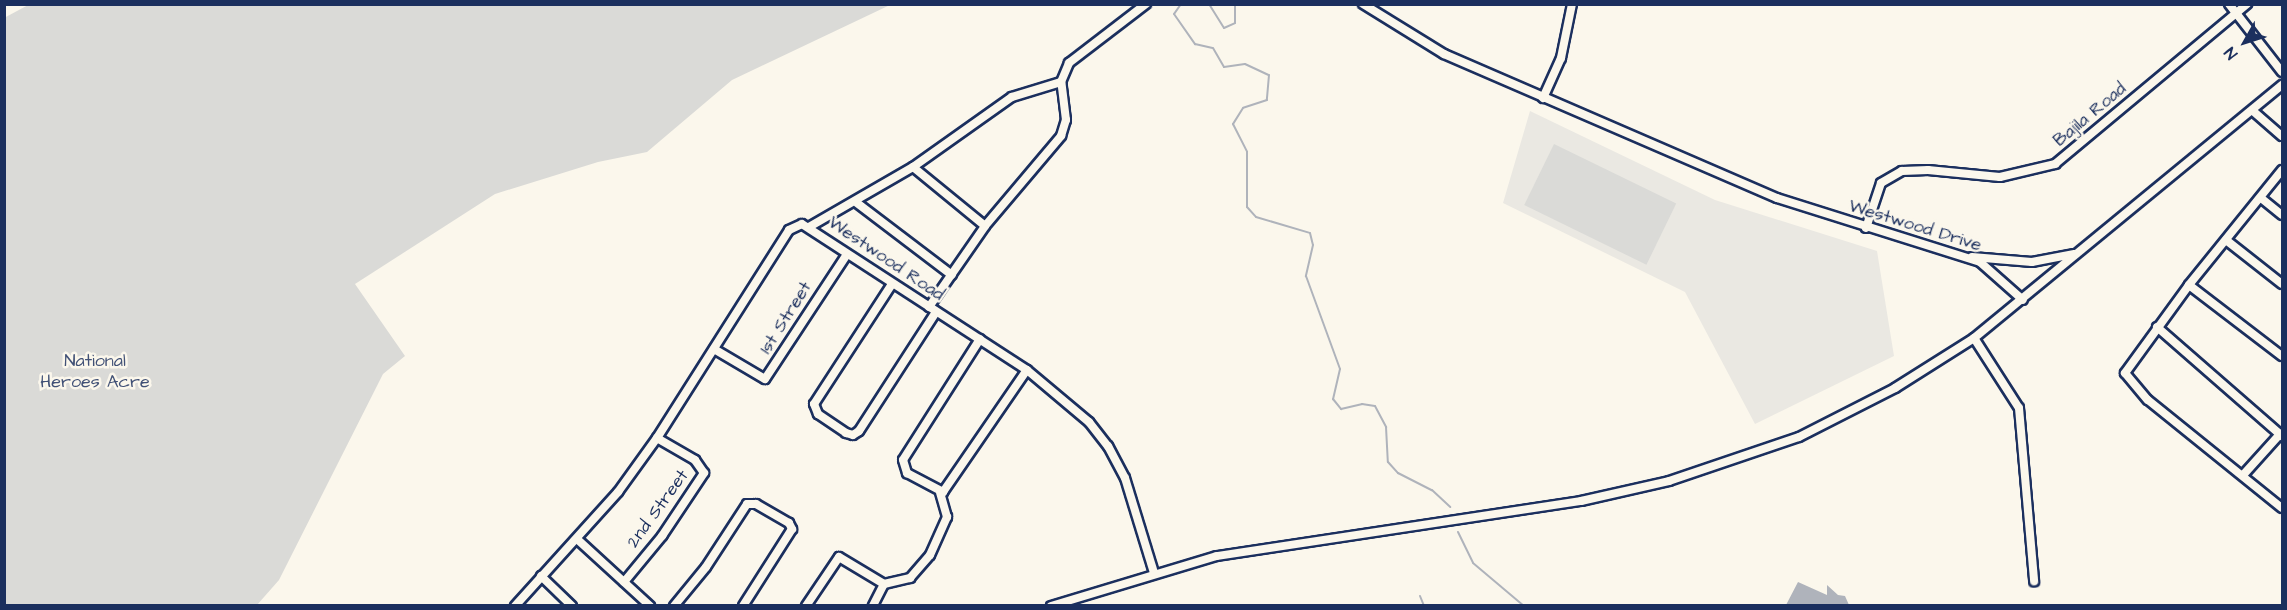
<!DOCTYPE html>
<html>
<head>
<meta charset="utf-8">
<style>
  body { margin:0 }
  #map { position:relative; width:2287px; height:610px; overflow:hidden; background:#fbf7ec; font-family:"Architects Daughter",sans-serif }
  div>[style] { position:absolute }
  .built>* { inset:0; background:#eae8e2 }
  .green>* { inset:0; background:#dadad7; transform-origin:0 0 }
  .water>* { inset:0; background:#afb3bb }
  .stream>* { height:2px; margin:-1px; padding:0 1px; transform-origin:1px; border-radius:1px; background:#afb3bb }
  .roads { filter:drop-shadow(2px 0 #1b2f5e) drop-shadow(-2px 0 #1b2f5e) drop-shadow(0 2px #1b2f5e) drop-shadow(0 -2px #1b2f5e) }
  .minor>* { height:8px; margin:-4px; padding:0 4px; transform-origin:4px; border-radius:4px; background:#fbf7ec }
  span { translate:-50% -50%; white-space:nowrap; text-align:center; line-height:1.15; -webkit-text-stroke:5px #fbf7ec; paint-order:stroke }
  .street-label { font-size:18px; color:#1b2f5e }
  .park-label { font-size:18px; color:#415176 }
  .frame { position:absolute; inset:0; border:6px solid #1b2f5e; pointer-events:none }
  .north { position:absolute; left:2215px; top:12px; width:60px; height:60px; -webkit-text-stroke:4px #fbf7ec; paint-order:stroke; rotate:231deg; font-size:16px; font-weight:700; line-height:24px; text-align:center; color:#1b2f5e }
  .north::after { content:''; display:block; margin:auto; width:21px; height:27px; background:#1b2f5e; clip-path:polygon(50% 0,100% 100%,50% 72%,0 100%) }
</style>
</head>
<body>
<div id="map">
  <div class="built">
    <div style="clip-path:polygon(1530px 111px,1715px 200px,1877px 251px,1894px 356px,1755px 424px,1685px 292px,1503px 203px)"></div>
  </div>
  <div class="green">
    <div style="clip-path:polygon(30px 4px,890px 4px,890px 5px,732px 80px,647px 152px,598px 162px,495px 194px,355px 284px,405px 356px,383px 374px,279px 580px,257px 605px,5px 606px,4px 18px)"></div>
    <div style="left:1554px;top:144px;width:136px;height:68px;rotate:26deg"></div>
  </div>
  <div class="water">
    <div style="clip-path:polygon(1798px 582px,1827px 595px,1827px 585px,1838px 595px,1845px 596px,1849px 605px,1786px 605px)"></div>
  </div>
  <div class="stream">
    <div style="left:1181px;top:4px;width:12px;rotate:125deg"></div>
    <div style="left:1174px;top:14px;width:37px;rotate:55deg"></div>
    <div style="left:1195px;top:44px;width:18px;rotate:13deg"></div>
    <div style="left:1213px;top:48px;width:22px;rotate:60deg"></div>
    <div style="left:1224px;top:67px;width:21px;rotate:-8deg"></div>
    <div style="left:1245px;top:64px;width:26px;rotate:25deg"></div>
    <div style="left:1269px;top:75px;width:25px;rotate:95deg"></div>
    <div style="left:1267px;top:100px;width:25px;rotate:162deg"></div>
    <div style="left:1243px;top:108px;width:19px;rotate:122deg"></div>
    <div style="left:1233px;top:124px;width:31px;rotate:63deg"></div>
    <div style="left:1247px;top:152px;width:55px;rotate:90deg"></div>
    <div style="left:1247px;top:207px;width:13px;rotate:48deg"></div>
    <div style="left:1256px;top:217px;width:56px;rotate:16.5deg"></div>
    <div style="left:1310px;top:233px;width:12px;rotate:76deg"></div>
    <div style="left:1313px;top:245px;width:32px;rotate:103deg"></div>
    <div style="left:1306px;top:276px;width:99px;rotate:69.9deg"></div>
    <div style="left:1340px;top:369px;width:31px;rotate:103deg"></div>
    <div style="left:1333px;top:399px;width:13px;rotate:51deg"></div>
    <div style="left:1341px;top:409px;width:22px;rotate:-13deg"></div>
    <div style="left:1362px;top:404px;width:13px;rotate:9deg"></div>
    <div style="left:1375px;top:406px;width:24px;rotate:62deg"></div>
    <div style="left:1386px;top:427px;width:35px;rotate:87deg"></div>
    <div style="left:1388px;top:462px;width:15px;rotate:48deg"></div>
    <div style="left:1398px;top:473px;width:38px;rotate:27deg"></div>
    <div style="left:1432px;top:490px;width:25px;rotate:43deg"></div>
    <div style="left:1209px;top:4px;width:28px;rotate:58deg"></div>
    <div style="left:1224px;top:28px;width:12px;rotate:-24deg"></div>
    <div style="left:1235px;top:23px;width:19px;rotate:-90deg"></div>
    <div style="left:1458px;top:532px;width:34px;rotate:64deg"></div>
    <div style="left:1473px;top:563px;width:67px;rotate:40.1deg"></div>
    <div style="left:1420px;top:596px;width:11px;rotate:68deg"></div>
  </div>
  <div class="roads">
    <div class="minor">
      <div style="left:1363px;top:4px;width:95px;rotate:31.7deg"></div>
      <div style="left:1444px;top:54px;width:363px;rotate:23.4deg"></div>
      <div style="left:1777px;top:198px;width:213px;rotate:17.5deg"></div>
      <div style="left:1980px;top:262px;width:57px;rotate:41.5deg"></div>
      <div style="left:2229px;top:4px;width:86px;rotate:52.1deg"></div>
      <div style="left:1543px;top:98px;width:44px;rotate:-65.8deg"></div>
      <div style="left:1561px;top:58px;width:55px;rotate:-78.5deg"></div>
      <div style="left:2253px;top:111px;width:38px;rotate:41deg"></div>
      <div style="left:913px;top:167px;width:93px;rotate:39.3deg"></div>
      <div style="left:2282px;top:170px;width:148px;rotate:129deg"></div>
      <div style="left:2189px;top:285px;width:109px;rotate:126deg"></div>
      <div style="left:2125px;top:373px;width:35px;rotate:50deg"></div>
      <div style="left:2148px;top:400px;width:172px;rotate:38.9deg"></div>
      <div style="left:2261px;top:198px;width:27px;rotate:39deg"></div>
      <div style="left:857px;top:203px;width:119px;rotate:37.2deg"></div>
      <div style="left:809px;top:227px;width:120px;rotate:-30deg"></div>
      <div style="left:913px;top:167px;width:121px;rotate:-35.3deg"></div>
      <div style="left:1012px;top:97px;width:51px;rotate:-17deg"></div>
      <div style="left:1866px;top:228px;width:47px;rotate:-71.6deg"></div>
      <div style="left:1881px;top:183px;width:24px;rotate:-30deg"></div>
      <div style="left:1902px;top:171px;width:26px;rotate:-2deg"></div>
      <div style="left:1928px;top:170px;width:72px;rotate:5.6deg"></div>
      <div style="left:2000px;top:177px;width:57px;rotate:-13.3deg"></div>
      <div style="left:2055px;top:164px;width:250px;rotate:-39.8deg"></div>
      <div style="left:2226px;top:240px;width:71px;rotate:38.2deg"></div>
      <div style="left:1972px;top:257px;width:60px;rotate:4.8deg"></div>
      <div style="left:2032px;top:262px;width:43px;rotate:-10.8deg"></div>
      <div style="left:892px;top:284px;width:143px;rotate:123deg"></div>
      <div style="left:814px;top:404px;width:11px;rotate:68deg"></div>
      <div style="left:818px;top:414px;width:34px;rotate:34deg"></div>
      <div style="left:846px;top:433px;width:7px;rotate:16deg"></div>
      <div style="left:853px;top:435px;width:7px;rotate:-34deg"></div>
      <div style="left:859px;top:431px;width:142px;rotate:-57.1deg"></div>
      <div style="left:2189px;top:285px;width:117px;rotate:37.4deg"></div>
      <div style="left:929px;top:307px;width:98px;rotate:-55.3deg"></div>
      <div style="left:985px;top:226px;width:118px;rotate:-49.8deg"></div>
      <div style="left:1061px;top:136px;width:17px;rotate:-73deg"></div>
      <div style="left:1066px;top:120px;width:38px;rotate:-97deg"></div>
      <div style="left:1061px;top:82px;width:21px;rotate:-67deg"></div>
      <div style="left:1069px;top:63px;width:97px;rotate:-37.5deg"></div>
      <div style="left:2157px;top:327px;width:166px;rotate:41.1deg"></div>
      <div style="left:1974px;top:338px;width:83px;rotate:57.3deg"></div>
      <div style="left:2019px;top:408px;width:174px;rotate:85deg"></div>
      <div style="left:980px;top:339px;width:143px;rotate:122.5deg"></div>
      <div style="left:903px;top:460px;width:14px;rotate:73deg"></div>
      <div style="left:907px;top:473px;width:41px;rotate:27.8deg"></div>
      <div style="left:943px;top:492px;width:148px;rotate:-55.5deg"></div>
      <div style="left:714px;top:349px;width:59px;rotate:30.5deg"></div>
      <div style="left:765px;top:379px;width:149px;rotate:-56.7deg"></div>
      <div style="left:2244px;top:474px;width:54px;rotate:-48deg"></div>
      <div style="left:577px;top:539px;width:99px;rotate:42.5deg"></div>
      <div style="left:541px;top:576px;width:43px;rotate:44.1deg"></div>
      <div style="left:624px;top:582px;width:60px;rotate:-50.4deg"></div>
      <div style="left:662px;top:536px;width:76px;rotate:-56.3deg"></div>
      <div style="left:704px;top:473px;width:16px;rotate:-125deg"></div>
      <div style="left:695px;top:460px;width:44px;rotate:-149.9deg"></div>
      <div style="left:884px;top:584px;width:27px;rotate:-13deg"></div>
      <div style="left:910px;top:578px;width:30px;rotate:-49deg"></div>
      <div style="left:930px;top:555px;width:42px;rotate:-65.9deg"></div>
      <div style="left:947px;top:517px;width:25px;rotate:-106deg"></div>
      <div style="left:515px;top:606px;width:154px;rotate:-47.9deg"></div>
      <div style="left:618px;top:492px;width:67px;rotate:-54.2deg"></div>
      <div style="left:657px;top:438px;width:246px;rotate:-57.6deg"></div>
      <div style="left:789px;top:230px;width:14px;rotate:-25deg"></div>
      <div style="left:802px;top:224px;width:268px;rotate:33deg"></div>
      <div style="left:1027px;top:370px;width:81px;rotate:40deg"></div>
      <div style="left:1089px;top:422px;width:31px;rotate:52deg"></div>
      <div style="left:1108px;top:446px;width:36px;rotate:62deg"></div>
      <div style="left:1125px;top:478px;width:99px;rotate:73deg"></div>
      <div style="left:674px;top:606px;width:50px;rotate:-50.6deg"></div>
      <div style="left:706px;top:567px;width:75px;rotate:-56.9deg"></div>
      <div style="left:747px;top:504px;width:9px"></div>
      <div style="left:756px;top:504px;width:38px;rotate:30deg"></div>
      <div style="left:789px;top:523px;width:7px;rotate:63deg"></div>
      <div style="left:792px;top:529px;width:91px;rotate:122.5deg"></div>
      <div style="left:806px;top:606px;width:59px;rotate:-56deg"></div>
      <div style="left:839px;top:557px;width:52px;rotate:31deg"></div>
      <div style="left:884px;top:584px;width:25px;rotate:117deg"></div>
      <div style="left:1051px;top:606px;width:173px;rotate:-16.8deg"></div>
      <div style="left:1217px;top:556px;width:368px;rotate:-8.6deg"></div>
      <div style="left:1581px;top:501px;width:90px;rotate:-12.8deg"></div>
      <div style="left:1669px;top:481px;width:137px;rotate:-18.7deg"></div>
      <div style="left:1799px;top:437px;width:108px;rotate:-27deg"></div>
      <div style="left:1895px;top:388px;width:93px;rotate:-32.3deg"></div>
      <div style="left:1974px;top:338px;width:399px;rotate:-39.4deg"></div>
    </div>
  </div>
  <div class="street-label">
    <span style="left:2090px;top:115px;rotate:-40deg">Bajila Road</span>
    <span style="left:1915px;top:226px;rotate:17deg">Westwood Drive</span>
    <span style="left:886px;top:259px;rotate:34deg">Westwood Road</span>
    <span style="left:786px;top:318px;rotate:-58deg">1st Street</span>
    <span style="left:658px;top:509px;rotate:-54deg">2nd Street</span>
  </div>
  <div class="park-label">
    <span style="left:95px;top:372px">National<br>Heroes Acre</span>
  </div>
  <div class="frame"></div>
  <div class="north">N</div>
</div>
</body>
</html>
